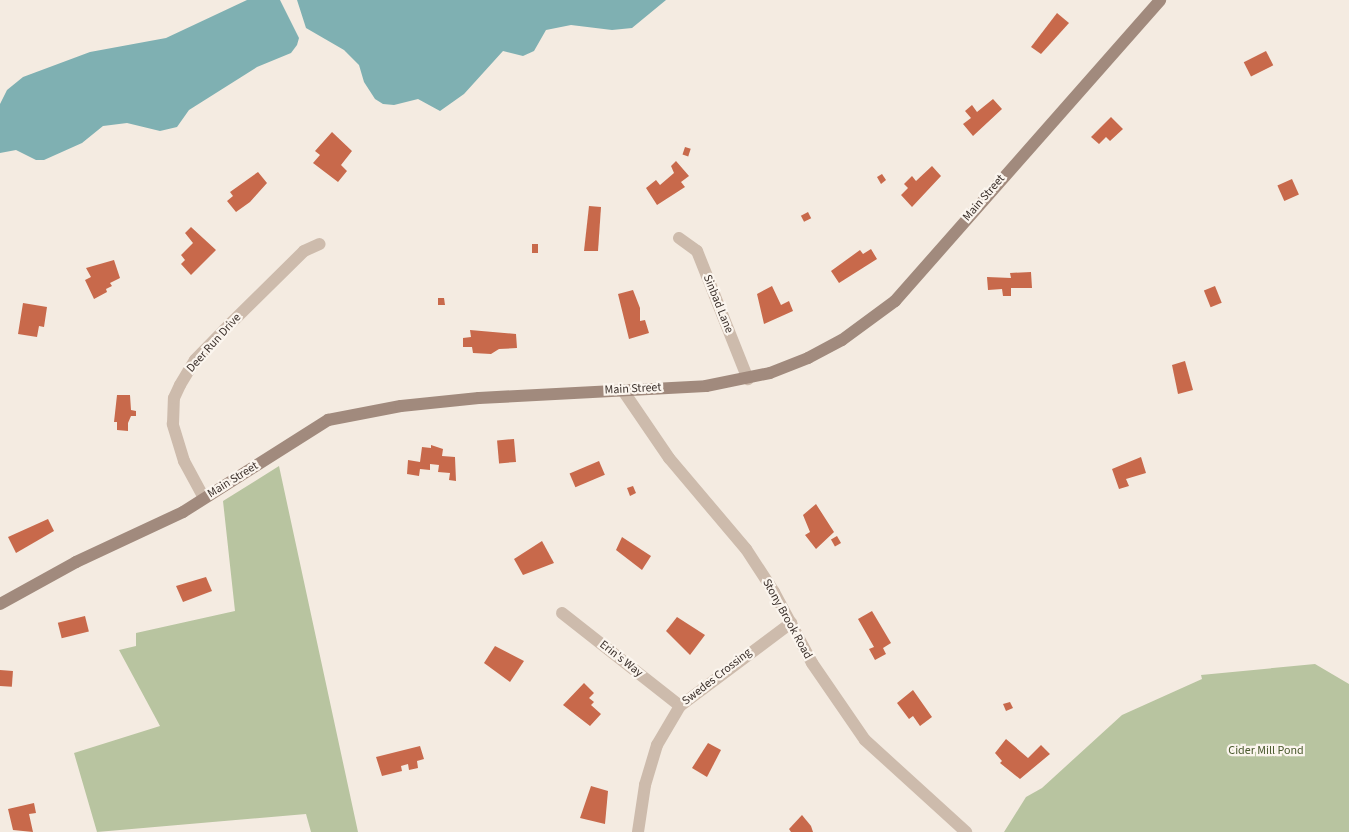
<!DOCTYPE html>
<html>
<head>
<meta charset="utf-8">
<style>
  body { margin:0 }
  #map { position:relative; width:1349px; height:832px; overflow:hidden; background:#f4ebe1; font-family:"Source Sans 3",sans-serif }
  div>[style] { position:absolute }
  .green>* { inset:0; background:#b8c4a0 }
  .water>* { inset:0; background:#7fb0b2 }
  .building>* { inset:0; background:#c8694b; transform-origin:0 0 }
  .minor>* { height:12px; margin:-6px; padding:0 6px; transform-origin:6px; border-radius:6px; background:#cdbbac }
  .secondary>* { height:12px; margin:-6px; padding:0 6px; transform-origin:6px; border-radius:6px; background:#a18a7d }
  span { translate:-50% -50%; white-space:nowrap; text-align:center; line-height:1.15; -webkit-text-stroke:4.5px #fbf5ee; paint-order:stroke }
  .street-label { font-size:12px; color:#3b302b }
  .park-label { font-size:12px; color:#4a5a2e }
</style>
</head>
<body>
<div id="map">
  <div class="green">
    <div style="clip-path:polygon(279px 466px,358px 832px,311px 832px,306px 814px,97px 832px,74px 753px,160px 726px,119px 650px,136px 646px,136px 633px,235px 611px,223px 501px)"></div>
    <div style="clip-path:polygon(1315px 664px,1349px 684px,1349px 832px,1004px 832px,1026px 797px,1042px 788px,1122px 715px,1202px 679px,1201px 675px)"></div>
  </div>
  <div class="water">
    <div style="clip-path:polygon(247px 0,280px 0,299px 38px,297px 45px,291px 53px,257px 67px,189px 110px,177px 127px,160px 131px,127px 123px,103px 126px,82px 143px,44px 160px,36px 160px,16px 150px,0 153px,0 104px,7px 90px,23px 77px,90px 52px,166px 38px)"></div>
    <div style="clip-path:polygon(297px 0,666px 0,632px 28px,612px 30px,571px 25px,546px 30px,534px 51px,523px 56px,503px 51px,464px 94px,440px 111px,418px 99px,394px 105px,383px 104px,375px 99px,364px 82px,359px 65px,344px 50px,306px 28px)"></div>
  </div>
  <div class="building">
    <div style="clip-path:polygon(1057px 13px,1069px 23px,1041px 54px,1031px 47px)"></div>
    <div style="left:1266px;top:51px;width:16px;height:25px;rotate:63deg"></div>
    <div style="clip-path:polygon(993px 99px,1002px 109px,973px 136px,963px 124px,971px 118px,965px 111px,972px 105px,977px 112px)"></div>
    <div style="clip-path:polygon(1111px 117px,1123px 129px,1110px 141px,1106px 137px,1099px 144px,1091px 137px)"></div>
    <div style="clip-path:polygon(332px 132px,352px 151px,341px 165px,347px 171px,338px 182px,313px 163px,320px 155px,315px 151px)"></div>
    <div style="left:685px;top:147px;width:6px;height:8px;rotate:18deg"></div>
    <div style="clip-path:polygon(676px 161px,689px 176px,681px 182px,685px 187px,657px 205px,646px 188px,656px 180px,660px 185px,674px 173px,671px 166px)"></div>
    <div style="clip-path:polygon(932px 166px,941px 176px,912px 207px,901px 195px,908px 188px,904px 184px,912px 176px,916px 181px)"></div>
    <div style="clip-path:polygon(258px 172px,267px 183px,250px 202px,236px 212px,227px 201px,233px 196px,230px 192px)"></div>
    <div style="clip-path:polygon(882px 174px,886px 180px,881px 184px,877px 177px)"></div>
    <div style="left:1292px;top:179px;width:17px;height:16px;rotate:66deg"></div>
    <div style="clip-path:polygon(589px 206px,601px 207px,598px 251px,584px 251px)"></div>
    <div style="left:808px;top:212px;width:7px;height:8px;rotate:63deg"></div>
    <div style="clip-path:polygon(191px 227px,216px 250px,191px 275px,181px 264px,185px 260px,181px 255px,193px 243px,185px 233px)"></div>
    <div style="left:532px;top:244px;width:6px;height:9px"></div>
    <div style="clip-path:polygon(871px 249px,877px 259px,839px 283px,831px 271px,860px 250px,863px 254px)"></div>
    <div style="clip-path:polygon(114px 260px,120px 278px,110px 283px,112px 286px,106px 289px,107px 292px,94px 299px,85px 280px,91px 277px,86px 268px)"></div>
    <div style="clip-path:polygon(1031px 272px,1032px 288px,1011px 288px,1011px 296px,1003px 296px,1002px 289px,988px 290px,987px 277px,1011px 278px,1010px 273px)"></div>
    <div style="clip-path:polygon(772px 286px,781px 305px,789px 301px,793px 311px,764px 324px,757px 294px)"></div>
    <div style="left:1215px;top:286px;width:18px;height:12px;rotate:68deg"></div>
    <div style="clip-path:polygon(633px 290px,640px 308px,640px 321px,645px 320px,649px 333px,629px 339px,618px 294px)"></div>
    <div style="clip-path:polygon(438px 298px,444px 298px,445px 305px,438px 305px)"></div>
    <div style="clip-path:polygon(23px 303px,47px 307px,44px 327px,39px 326px,37px 337px,18px 334px)"></div>
    <div style="clip-path:polygon(470px 330px,516px 334px,517px 348px,499px 349px,491px 354px,473px 353px,472px 347px,463px 347px,463px 338px,471px 337px)"></div>
    <div style="clip-path:polygon(1185px 361px,1193px 390px,1178px 394px,1172px 365px)"></div>
    <div style="clip-path:polygon(117px 395px,130px 395px,131px 410px,136px 411px,136px 416px,131px 416px,128px 423px,128px 431px,117px 430px,117px 422px,114px 422px)"></div>
    <div style="left:514px;top:439px;width:23px;height:17px;rotate:85deg"></div>
    <div style="clip-path:polygon(431px 445px,443px 449px,442px 456px,455px 457px,456px 481px,449px 480px,450px 473px,438px 472px,439px 465px,430px 464px,430px 470px,420px 469px,419px 476px,407px 474px,408px 460px,420px 462px,422px 447px,431px 448px)"></div>
    <div style="clip-path:polygon(1141px 457px,1146px 473px,1126px 479px,1129px 486px,1119px 489px,1112px 469px)"></div>
    <div style="left:599px;top:461px;width:15px;height:32px;rotate:67deg"></div>
    <div style="clip-path:polygon(633px 486px,636px 493px,630px 496px,627px 488px)"></div>
    <div style="clip-path:polygon(816px 504px,834px 532px,816px 549px,805px 535px,810px 532px,803px 515px)"></div>
    <div style="clip-path:polygon(48px 519px,54px 531px,16px 553px,8px 537px)"></div>
    <div style="left:837px;top:536px;width:8px;height:7px;rotate:60deg"></div>
    <div style="clip-path:polygon(622px 537px,651px 556px,642px 570px,616px 550px)"></div>
    <div style="clip-path:polygon(542px 541px,554px 563px,523px 575px,514px 559px)"></div>
    <div style="clip-path:polygon(206px 577px,212px 591px,183px 602px,176px 586px)"></div>
    <div style="clip-path:polygon(872px 611px,891px 643px,883px 648px,886px 654px,875px 660px,869px 649px,874px 647px,858px 619px)"></div>
    <div style="left:85px;top:616px;width:16px;height:28px;rotate:76deg"></div>
    <div style="clip-path:polygon(677px 617px,705px 635px,690px 655px,666px 631px)"></div>
    <div style="clip-path:polygon(495px 646px,524px 661px,510px 682px,484px 663px)"></div>
    <div style="left:0;top:670px;width:13px;height:16px;rotate:4deg"></div>
    <div style="clip-path:polygon(584px 683px,594px 693px,589px 698px,594px 702px,591px 705px,601px 714px,590px 726px,563px 705px)"></div>
    <div style="clip-path:polygon(913px 690px,932px 717px,920px 726px,913px 716px,909px 719px,897px 703px)"></div>
    <div style="clip-path:polygon(1010px 702px,1013px 708px,1006px 711px,1003px 704px)"></div>
    <div style="clip-path:polygon(1006px 739px,1028px 758px,1041px 745px,1050px 754px,1020px 779px,1000px 763px,1002px 761px,995px 753px)"></div>
    <div style="clip-path:polygon(708px 743px,721px 750px,707px 777px,692px 768px)"></div>
    <div style="clip-path:polygon(420px 746px,424px 759px,417px 761px,418px 768px,409px 770px,408px 764px,401px 766px,402px 771px,382px 776px,376px 757px)"></div>
    <div style="clip-path:polygon(591px 786px,608px 791px,605px 824px,580px 818px)"></div>
    <div style="clip-path:polygon(34px 803px,36px 813px,29px 814px,33px 832px,13px 830px,8px 809px)"></div>
    <div style="clip-path:polygon(802px 815px,811px 826px,813px 832px,791px 832px,789px 829px)"></div>
  </div>
  <div class="minor">
    <div style="left:679px;top:238px;width:22px;rotate:36deg"></div>
    <div style="left:697px;top:251px;width:138px;rotate:68.3deg"></div>
    <div style="left:624px;top:392px;width:80px;rotate:55.7deg"></div>
    <div style="left:669px;top:458px;width:119px;rotate:49.8deg"></div>
    <div style="left:746px;top:549px;width:51px;rotate:56.9deg"></div>
    <div style="left:774px;top:592px;width:81px;rotate:61.8deg"></div>
    <div style="left:812px;top:663px;width:93px;rotate:55.5deg"></div>
    <div style="left:865px;top:740px;width:137px;rotate:42.3deg"></div>
    <div style="left:204px;top:498px;width:42px;rotate:-118.4deg"></div>
    <div style="left:184px;top:461px;width:39px;rotate:-107deg"></div>
    <div style="left:173px;top:424px;width:26px;rotate:-88deg"></div>
    <div style="left:174px;top:398px;width:14px;rotate:-65deg"></div>
    <div style="left:180px;top:385px;width:29px;rotate:-59deg"></div>
    <div style="left:195px;top:360px;width:49px;rotate:-45.8deg"></div>
    <div style="left:229px;top:325px;width:105px;rotate:-44.6deg"></div>
    <div style="left:304px;top:251px;width:17px;rotate:-24deg"></div>
    <div style="left:562px;top:613px;width:150px;rotate:38.2deg"></div>
    <div style="left:638px;top:832px;width:48px;rotate:-81.5deg"></div>
    <div style="left:645px;top:785px;width:42px;rotate:-73.3deg"></div>
    <div style="left:657px;top:745px;width:45px;rotate:-59.5deg"></div>
    <div style="left:680px;top:706px;width:139px;rotate:-36.8deg"></div>
  </div>
  <div class="secondary">
    <div style="left:0;top:604px;width:87px;rotate:-28.9deg"></div>
    <div style="left:76px;top:562px;width:118px;rotate:-25deg"></div>
    <div style="left:183px;top:512px;width:172px;rotate:-32.4deg"></div>
    <div style="left:328px;top:420px;width:74px;rotate:-10.9deg"></div>
    <div style="left:401px;top:406px;width:78px;rotate:-5.9deg"></div>
    <div style="left:479px;top:398px;width:227px;rotate:-3deg"></div>
    <div style="left:706px;top:386px;width:65px;rotate:-11.5deg"></div>
    <div style="left:770px;top:373px;width:41px;rotate:-21.5deg"></div>
    <div style="left:808px;top:358px;width:38px;rotate:-28deg"></div>
    <div style="left:842px;top:340px;width:66px;rotate:-36.3deg"></div>
    <div style="left:895px;top:301px;width:401px;rotate:-48.6deg"></div>
  </div>
  <div class="street-label">
    <span style="left:984px;top:198px;rotate:-49deg">Main Street</span>
    <span style="left:718px;top:304px;rotate:68deg">Sinbad Lane</span>
    <span style="left:214px;top:343px;rotate:-48deg">Deer Run Drive</span>
    <span style="left:633px;top:389px;rotate:-3deg">Main Street</span>
    <span style="left:233px;top:480px;rotate:-32deg">Main Street</span>
    <span style="left:787px;top:619px;rotate:61deg">Stony Brook Road</span>
    <span style="left:621px;top:659px;rotate:38deg">Erin's Way</span>
    <span style="left:717px;top:677px;rotate:-38deg">Swedes Crossing</span>
  </div>
  <div class="park-label">
    <span style="left:1266px;top:751px">Cider Mill Pond</span>
  </div>
</div>
</body>
</html>
